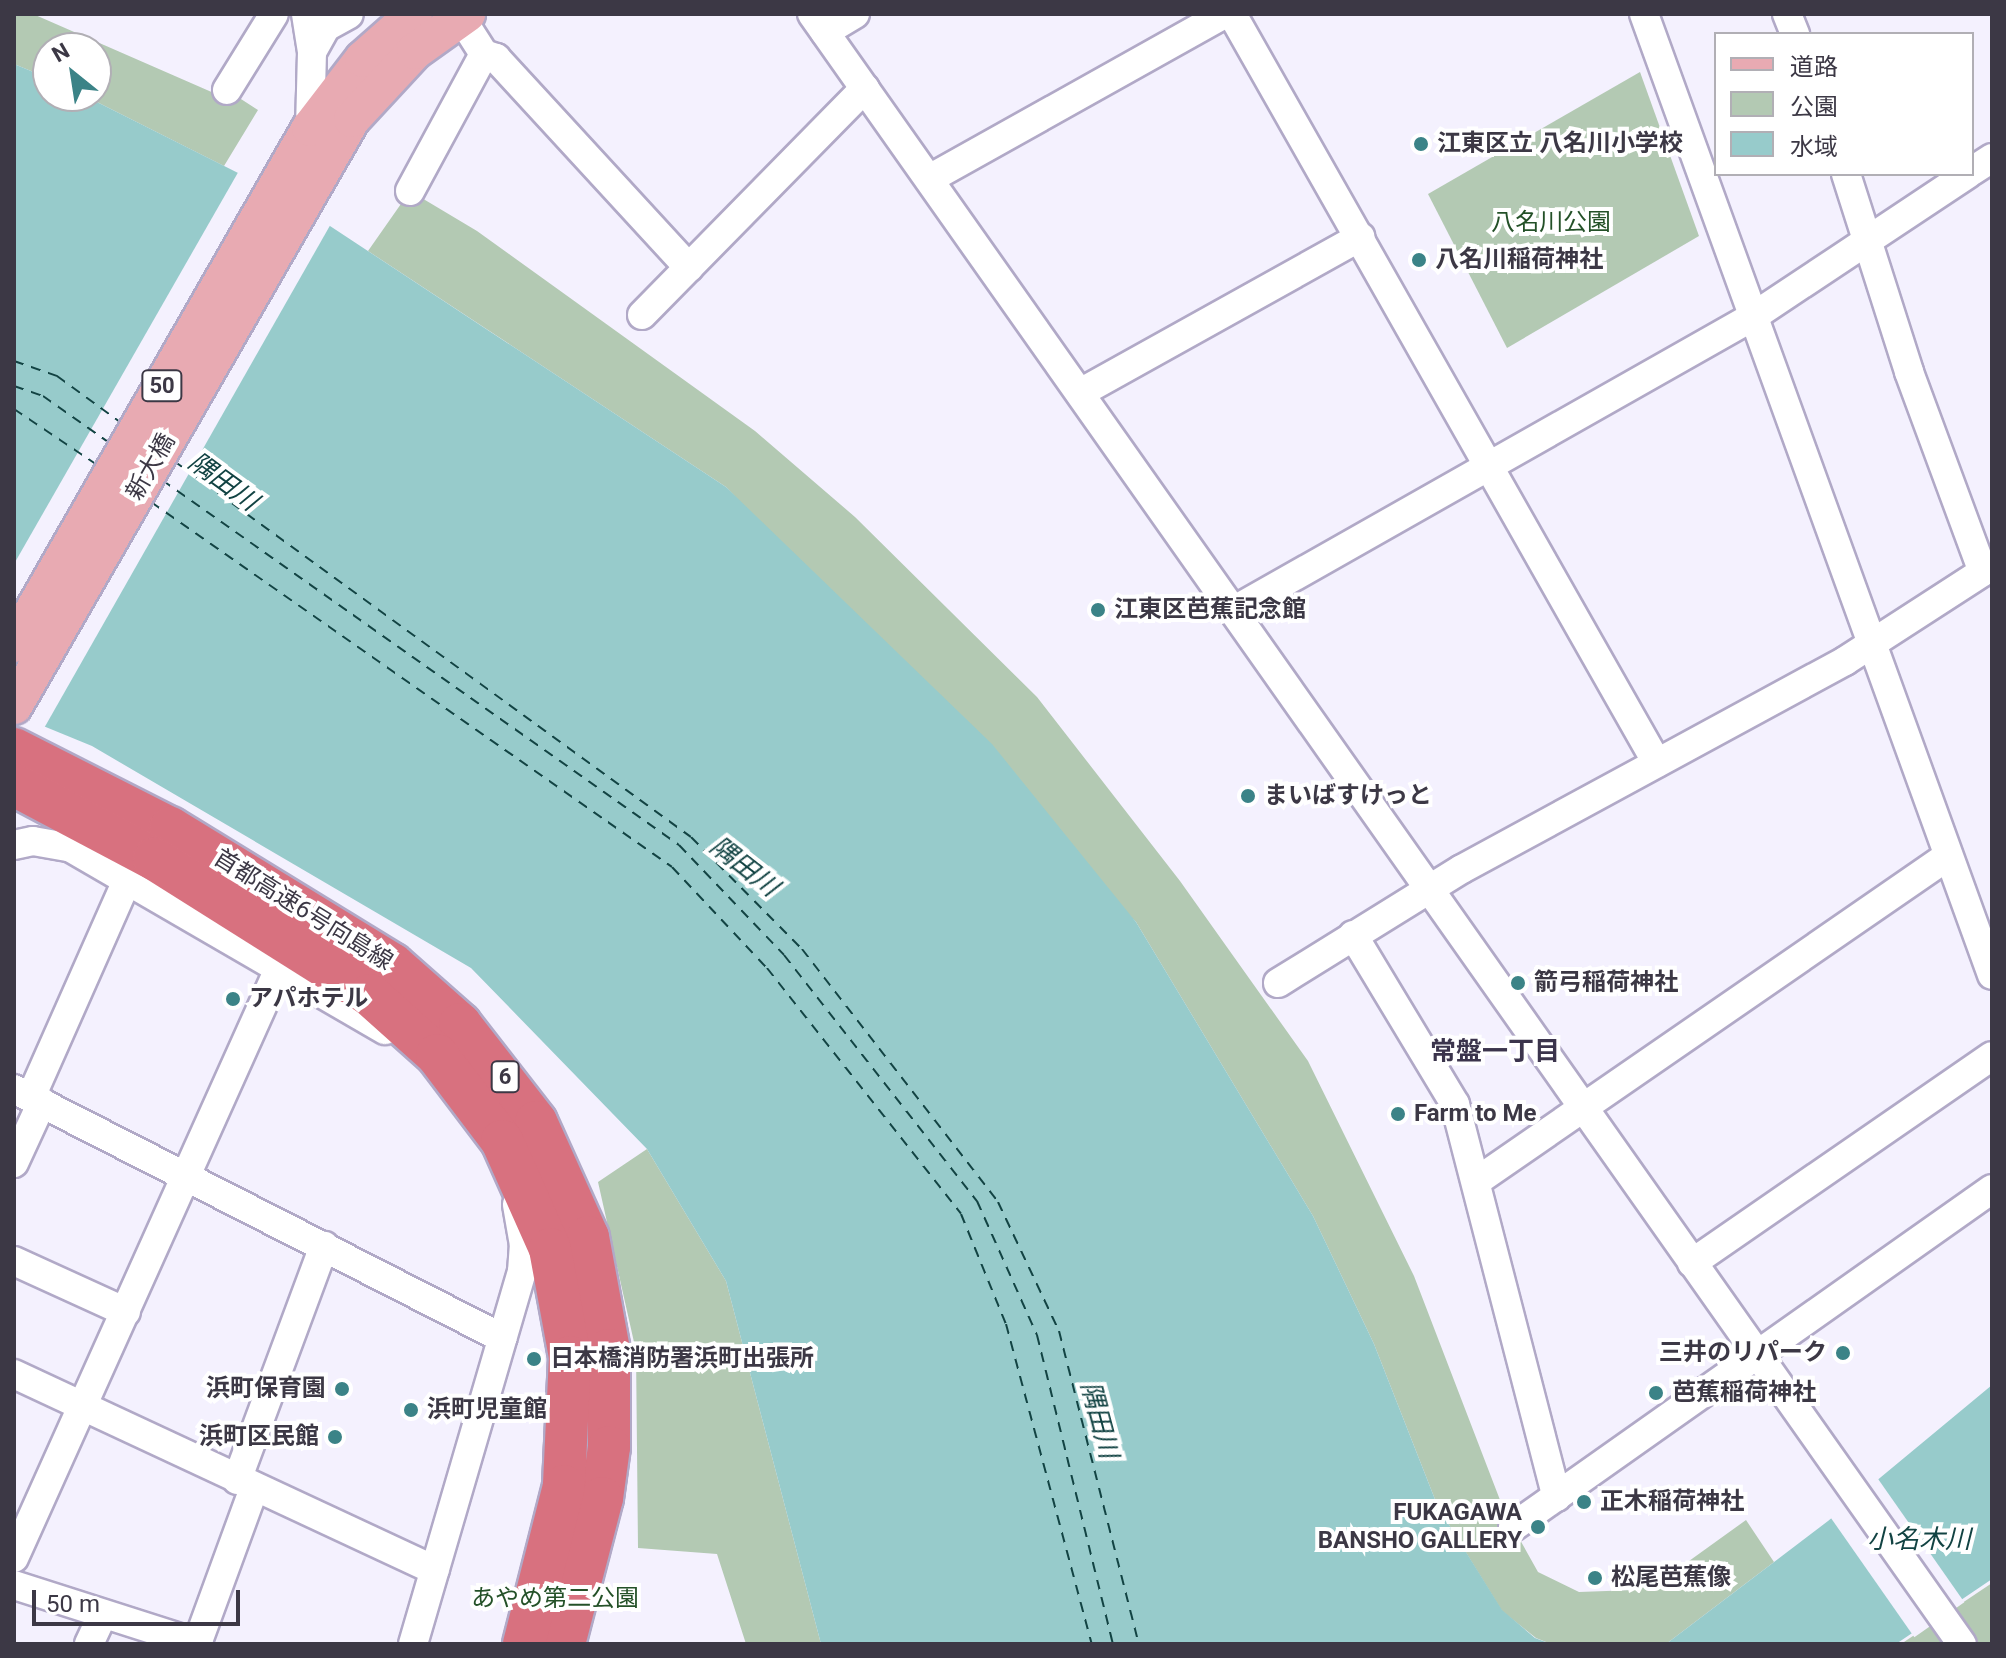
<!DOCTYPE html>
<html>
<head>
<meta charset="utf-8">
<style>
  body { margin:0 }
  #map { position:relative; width:2006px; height:1658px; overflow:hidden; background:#f4f1fe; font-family:Roboto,"Noto Sans JP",sans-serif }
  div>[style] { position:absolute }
  .green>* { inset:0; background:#b3c9b3 }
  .water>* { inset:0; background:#97cbcb }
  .pier>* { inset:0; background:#f4f1fe; transform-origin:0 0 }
  .ferry>* { height:2px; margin-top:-1px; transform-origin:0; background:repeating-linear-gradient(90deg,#124343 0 10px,transparent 0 18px) }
  .roads { filter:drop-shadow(2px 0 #b1a9c7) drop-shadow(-2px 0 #b1a9c7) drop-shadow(0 2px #b1a9c7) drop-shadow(0 -2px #b1a9c7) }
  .minor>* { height:28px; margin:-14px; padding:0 14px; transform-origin:14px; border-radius:14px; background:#fff }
  .major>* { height:36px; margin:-18px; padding:0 18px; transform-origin:18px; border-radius:18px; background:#e8aab2 }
  .highway>* { height:42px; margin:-21px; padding:0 21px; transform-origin:21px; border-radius:21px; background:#d8717f }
  .dots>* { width:22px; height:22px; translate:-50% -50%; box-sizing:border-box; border:4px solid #fff; border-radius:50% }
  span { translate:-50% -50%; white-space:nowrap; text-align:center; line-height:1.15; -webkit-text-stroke:8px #fff; paint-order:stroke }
  .shield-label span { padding:2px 6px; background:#fff; border:2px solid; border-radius:6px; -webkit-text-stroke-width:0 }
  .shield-label { font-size:22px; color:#3c3845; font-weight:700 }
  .poi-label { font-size:24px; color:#3c3845; font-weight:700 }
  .left { translate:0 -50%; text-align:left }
  .right { translate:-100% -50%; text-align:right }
  .park-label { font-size:24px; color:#245128 }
  .street-label { font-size:24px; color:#3c3845 }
  .water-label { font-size:26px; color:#124343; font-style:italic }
  .neighbourhood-label { font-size:26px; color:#3b344c; font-weight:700 }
  .frame { position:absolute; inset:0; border:16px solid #3c3845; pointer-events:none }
  .legend { position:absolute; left:1714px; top:32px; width:260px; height:144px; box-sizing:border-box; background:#fff; border:2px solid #b1afb5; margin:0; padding:10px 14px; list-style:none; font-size:24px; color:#3c3845 }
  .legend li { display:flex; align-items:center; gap:16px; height:40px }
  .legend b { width:40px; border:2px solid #b1afb5 }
  .north { position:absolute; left:32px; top:32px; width:80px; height:80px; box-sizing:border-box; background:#fff; border:2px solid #b1afb5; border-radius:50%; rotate:330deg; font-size:22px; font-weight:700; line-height:32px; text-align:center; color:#3c3845 }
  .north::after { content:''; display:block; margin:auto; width:28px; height:36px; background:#3b8387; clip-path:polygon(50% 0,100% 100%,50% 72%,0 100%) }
  .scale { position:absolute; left:32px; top:1590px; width:208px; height:36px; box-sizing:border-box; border:4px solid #3c3845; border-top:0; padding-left:10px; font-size:24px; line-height:28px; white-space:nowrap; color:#3c3845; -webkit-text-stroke:6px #fff; paint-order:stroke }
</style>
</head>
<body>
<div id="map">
  <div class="green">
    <div style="clip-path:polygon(14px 14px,33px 14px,223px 97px,227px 90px,258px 110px,224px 166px,85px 96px,96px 96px,96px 48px,48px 48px,48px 78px,14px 64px)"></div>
    <div style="clip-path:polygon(1640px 72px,1699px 236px,1507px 348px,1428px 194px)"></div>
    <div style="clip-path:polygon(410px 191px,477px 231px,755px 431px,855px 517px,1037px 697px,1180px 881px,1308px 1061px,1414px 1276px,1505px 1513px,1538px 1572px,1579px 1592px,1634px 1590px,1664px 1579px,1746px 1520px,1774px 1562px,1666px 1644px,1551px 1644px,1536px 1638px,1502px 1611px,1438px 1507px,1374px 1344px,1313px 1216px,1136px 922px,726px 487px,368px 251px)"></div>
    <div style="clip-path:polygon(647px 1149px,726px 1281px,821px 1644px,746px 1644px,717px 1554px,638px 1548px,636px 1351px,598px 1182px)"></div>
    <div style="clip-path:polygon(1992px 1583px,1992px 1644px,1901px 1644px)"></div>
  </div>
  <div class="water">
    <div style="clip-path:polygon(14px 64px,48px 78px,48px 96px,85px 96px,286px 197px,726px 487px,992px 744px,1136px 922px,1313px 1216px,1374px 1344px,1438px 1507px,1502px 1610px,1535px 1638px,1551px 1644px,821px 1644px,726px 1281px,647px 1149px,471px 968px,92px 746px,14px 714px)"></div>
    <div style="clip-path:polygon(1992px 1385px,1992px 1579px,1896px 1644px,1666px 1644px,1828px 1521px)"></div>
  </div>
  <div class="pier">
    <div style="clip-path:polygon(240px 169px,332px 222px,43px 730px,14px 718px,14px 564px)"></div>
    <div style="left:1876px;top:1476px;width:154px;height:61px;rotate:55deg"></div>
  </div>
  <div class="ferry">
    <div style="left:14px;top:361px;width:46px;rotate:19.2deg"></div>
    <div style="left:57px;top:376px;width:78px;rotate:36.1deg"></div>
    <div style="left:14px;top:386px;width:31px;rotate:19deg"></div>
    <div style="left:43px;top:396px;width:83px;rotate:35.2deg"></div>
    <div style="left:14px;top:409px;width:99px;rotate:33.9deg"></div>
    <div style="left:174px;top:461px;width:639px;rotate:36.03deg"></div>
    <div style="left:691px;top:837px;width:158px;rotate:45.3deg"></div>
    <div style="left:802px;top:949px;width:320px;rotate:52.2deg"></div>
    <div style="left:998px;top:1202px;width:143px;rotate:64.7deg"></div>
    <div style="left:1059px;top:1331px;width:323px;rotate:75.7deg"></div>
    <div style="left:162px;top:480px;width:633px;rotate:35.22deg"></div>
    <div style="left:679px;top:845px;width:152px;rotate:46.3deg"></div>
    <div style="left:784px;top:955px;width:313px;rotate:51.9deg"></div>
    <div style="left:977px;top:1201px;width:147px;rotate:65.9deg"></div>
    <div style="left:1037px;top:1335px;width:318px;rotate:76.2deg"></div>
    <div style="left:151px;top:502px;width:636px;rotate:35.01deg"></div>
    <div style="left:672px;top:867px;width:139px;rotate:46.8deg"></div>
    <div style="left:767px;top:968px;width:313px;rotate:51.7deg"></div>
    <div style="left:961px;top:1214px;width:119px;rotate:67.8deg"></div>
    <div style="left:1006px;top:1324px;width:331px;rotate:75deg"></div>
  </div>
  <div class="roads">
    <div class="minor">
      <div style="left:306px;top:14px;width:38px;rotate:81deg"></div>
      <div style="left:312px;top:52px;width:76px;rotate:91.5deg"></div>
      <div style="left:812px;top:14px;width:1995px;rotate:54.8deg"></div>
      <div style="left:1232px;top:14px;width:861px;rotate:60.43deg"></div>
      <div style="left:1644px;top:14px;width:1022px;rotate:70.09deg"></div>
      <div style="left:1787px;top:14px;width:22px;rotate:68deg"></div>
      <div style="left:461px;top:18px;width:43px;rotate:57.4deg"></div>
      <div style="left:484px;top:54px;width:13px;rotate:18deg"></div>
      <div style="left:496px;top:58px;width:285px;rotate:47.4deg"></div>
      <div style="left:825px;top:32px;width:35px;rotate:-31deg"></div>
      <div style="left:312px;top:52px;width:29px;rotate:-61deg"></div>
      <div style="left:326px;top:27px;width:26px;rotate:-29deg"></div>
      <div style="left:227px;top:90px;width:89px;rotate:-58.3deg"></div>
      <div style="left:1972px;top:171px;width:24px;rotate:-33deg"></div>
      <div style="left:1846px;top:174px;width:208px;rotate:72.3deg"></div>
      <div style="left:1909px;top:372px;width:213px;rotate:69.7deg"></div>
      <div style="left:931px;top:178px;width:336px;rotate:-29.2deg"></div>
      <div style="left:410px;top:191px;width:156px;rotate:-61.6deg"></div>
      <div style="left:642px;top:315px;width:318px;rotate:-45.5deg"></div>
      <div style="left:1080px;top:393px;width:321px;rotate:-29.1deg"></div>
      <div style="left:1233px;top:611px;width:599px;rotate:-29.52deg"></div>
      <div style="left:1754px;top:316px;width:257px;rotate:-33.6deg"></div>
      <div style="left:14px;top:845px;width:19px;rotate:-12deg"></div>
      <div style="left:33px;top:841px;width:39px;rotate:10deg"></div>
      <div style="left:71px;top:848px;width:363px;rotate:30.1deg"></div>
      <div style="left:1353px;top:935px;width:197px;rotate:58.9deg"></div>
      <div style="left:1455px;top:1104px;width:406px;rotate:75.5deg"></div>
      <div style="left:1278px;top:983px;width:216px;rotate:-31.8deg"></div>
      <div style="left:1462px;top:869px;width:436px;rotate:-28.5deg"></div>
      <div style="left:1845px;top:661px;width:175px;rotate:-32.9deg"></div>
      <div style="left:14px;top:1089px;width:548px;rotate:27.03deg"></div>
      <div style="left:31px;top:1097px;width:240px;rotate:-66.1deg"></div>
      <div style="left:14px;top:1163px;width:67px;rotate:-65.3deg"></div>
      <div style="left:1477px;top:1181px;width:572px;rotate:-34.61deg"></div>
      <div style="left:14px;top:1261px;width:123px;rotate:24.5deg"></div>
      <div style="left:1692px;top:1263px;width:364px;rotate:-34.6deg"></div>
      <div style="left:14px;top:1374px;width:464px;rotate:25deg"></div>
      <div style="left:237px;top:1480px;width:250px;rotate:-69.6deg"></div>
      <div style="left:1513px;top:1527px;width:586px;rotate:-35.21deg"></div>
      <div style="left:14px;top:1558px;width:646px;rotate:-65.78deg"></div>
      <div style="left:14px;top:1585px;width:194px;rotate:17.7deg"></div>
      <div style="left:89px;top:1644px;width:33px;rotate:-65deg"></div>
      <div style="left:197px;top:1644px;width:166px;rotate:-69.9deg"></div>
      <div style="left:413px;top:1644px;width:388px;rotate:-73.7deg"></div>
      <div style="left:522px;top:1272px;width:27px;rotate:-86deg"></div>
      <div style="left:524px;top:1245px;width:41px;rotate:-99.9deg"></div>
    </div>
    <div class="major">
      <div style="left:14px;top:644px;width:595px;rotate:-60.16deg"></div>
      <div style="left:310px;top:128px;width:87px;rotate:-52.5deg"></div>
      <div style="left:363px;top:59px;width:68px;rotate:-41.4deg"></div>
      <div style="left:14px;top:706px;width:677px;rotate:-60.07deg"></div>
      <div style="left:352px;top:119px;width:93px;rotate:-47.2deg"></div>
      <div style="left:415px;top:51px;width:64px;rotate:-35.4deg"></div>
    </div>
    <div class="highway">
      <div style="left:14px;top:749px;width:175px;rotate:26.9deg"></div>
      <div style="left:170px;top:828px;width:260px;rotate:31.5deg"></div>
      <div style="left:392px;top:964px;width:91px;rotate:41.4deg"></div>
      <div style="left:460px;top:1024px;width:124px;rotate:52.2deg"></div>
      <div style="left:536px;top:1122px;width:126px;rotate:65.7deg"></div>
      <div style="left:588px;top:1237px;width:115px;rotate:79.5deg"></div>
      <div style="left:609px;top:1350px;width:97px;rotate:90deg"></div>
      <div style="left:609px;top:1447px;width:51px;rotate:97.8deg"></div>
      <div style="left:602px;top:1498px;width:151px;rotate:104.6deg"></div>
      <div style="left:14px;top:785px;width:158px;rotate:27.9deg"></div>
      <div style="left:154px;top:859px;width:255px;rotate:32.2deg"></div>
      <div style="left:370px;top:995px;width:90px;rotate:41.8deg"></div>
      <div style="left:437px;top:1055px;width:108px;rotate:52.9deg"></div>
      <div style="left:502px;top:1141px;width:118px;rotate:66deg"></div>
      <div style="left:550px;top:1249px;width:110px;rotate:79.5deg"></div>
      <div style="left:570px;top:1357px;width:129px;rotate:92.7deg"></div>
      <div style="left:564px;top:1486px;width:163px;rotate:104.2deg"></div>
    </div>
  </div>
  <div class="dots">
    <div style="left:1421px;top:144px;background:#3b8387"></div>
    <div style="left:1419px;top:260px;background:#3b8387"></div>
    <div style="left:1098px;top:610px;background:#3b8387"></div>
    <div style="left:1248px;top:796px;background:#3b8387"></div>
    <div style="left:1518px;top:983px;background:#3b8387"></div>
    <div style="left:233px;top:999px;background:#3b8387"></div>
    <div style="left:1398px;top:1114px;background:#3b8387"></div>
    <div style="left:1843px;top:1353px;background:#3b8387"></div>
    <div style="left:534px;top:1359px;background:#3b8387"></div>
    <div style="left:342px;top:1389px;background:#3b8387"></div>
    <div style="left:1656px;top:1393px;background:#3b8387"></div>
    <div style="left:411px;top:1410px;background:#3b8387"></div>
    <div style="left:335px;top:1437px;background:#3b8387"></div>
    <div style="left:1584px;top:1502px;background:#3b8387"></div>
    <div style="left:1538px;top:1527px;background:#3b8387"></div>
    <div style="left:1595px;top:1578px;background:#3b8387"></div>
  </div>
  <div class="shield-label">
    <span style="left:162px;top:386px">50</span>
    <span style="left:505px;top:1077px">6</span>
  </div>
  <div class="poi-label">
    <span class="left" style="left:1437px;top:144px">江東区立 八名川小学校</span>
    <span class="left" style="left:1435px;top:260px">八名川稲荷神社</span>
    <span class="left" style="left:1114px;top:610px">江東区芭蕉記念館</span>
    <span class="left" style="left:1264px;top:796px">まいばすけっと</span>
    <span class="left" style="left:1534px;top:983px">箭弓稲荷神社</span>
    <span class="left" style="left:249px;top:999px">アパホテル</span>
    <span class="left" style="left:1414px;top:1114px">Farm to Me</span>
    <span class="right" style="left:1827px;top:1353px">三井のリパーク</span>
    <span class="left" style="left:550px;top:1359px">日本橋消防署浜町出張所</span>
    <span class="right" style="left:326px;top:1389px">浜町保育園</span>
    <span class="left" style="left:1672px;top:1393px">芭蕉稲荷神社</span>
    <span class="left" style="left:427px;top:1410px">浜町児童館</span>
    <span class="right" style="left:319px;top:1437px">浜町区民館</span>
    <span class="left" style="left:1600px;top:1502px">正木稲荷神社</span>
    <span class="right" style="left:1522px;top:1527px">FUKAGAWA<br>BANSHO GALLERY</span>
    <span class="left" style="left:1611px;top:1578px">松尾芭蕉像</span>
  </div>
  <div class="park-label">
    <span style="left:1551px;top:223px">八名川公園</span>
    <span style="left:555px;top:1599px">あやめ第二公園</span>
  </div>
  <div class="street-label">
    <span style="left:151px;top:467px;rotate:-60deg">新大橋</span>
    <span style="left:303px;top:910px;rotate:32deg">首都高速6号向島線</span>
  </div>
  <div class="water-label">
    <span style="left:223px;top:482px;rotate:36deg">隅田川</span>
    <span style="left:744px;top:867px;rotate:38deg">隅田川</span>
    <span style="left:1099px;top:1420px;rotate:75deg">隅田川</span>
    <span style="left:1919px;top:1540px">小名木川</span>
  </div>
  <div class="neighbourhood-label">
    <span style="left:1495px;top:1052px">常盤一丁目</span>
  </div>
  <div class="frame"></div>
  <ul class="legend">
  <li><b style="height:10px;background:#e8aab2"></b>道路</li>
  <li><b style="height:22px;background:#b3c9b3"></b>公園</li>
  <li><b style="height:22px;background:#97cbcb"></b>水域</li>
  </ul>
  <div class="north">N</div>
  <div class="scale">50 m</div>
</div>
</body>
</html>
